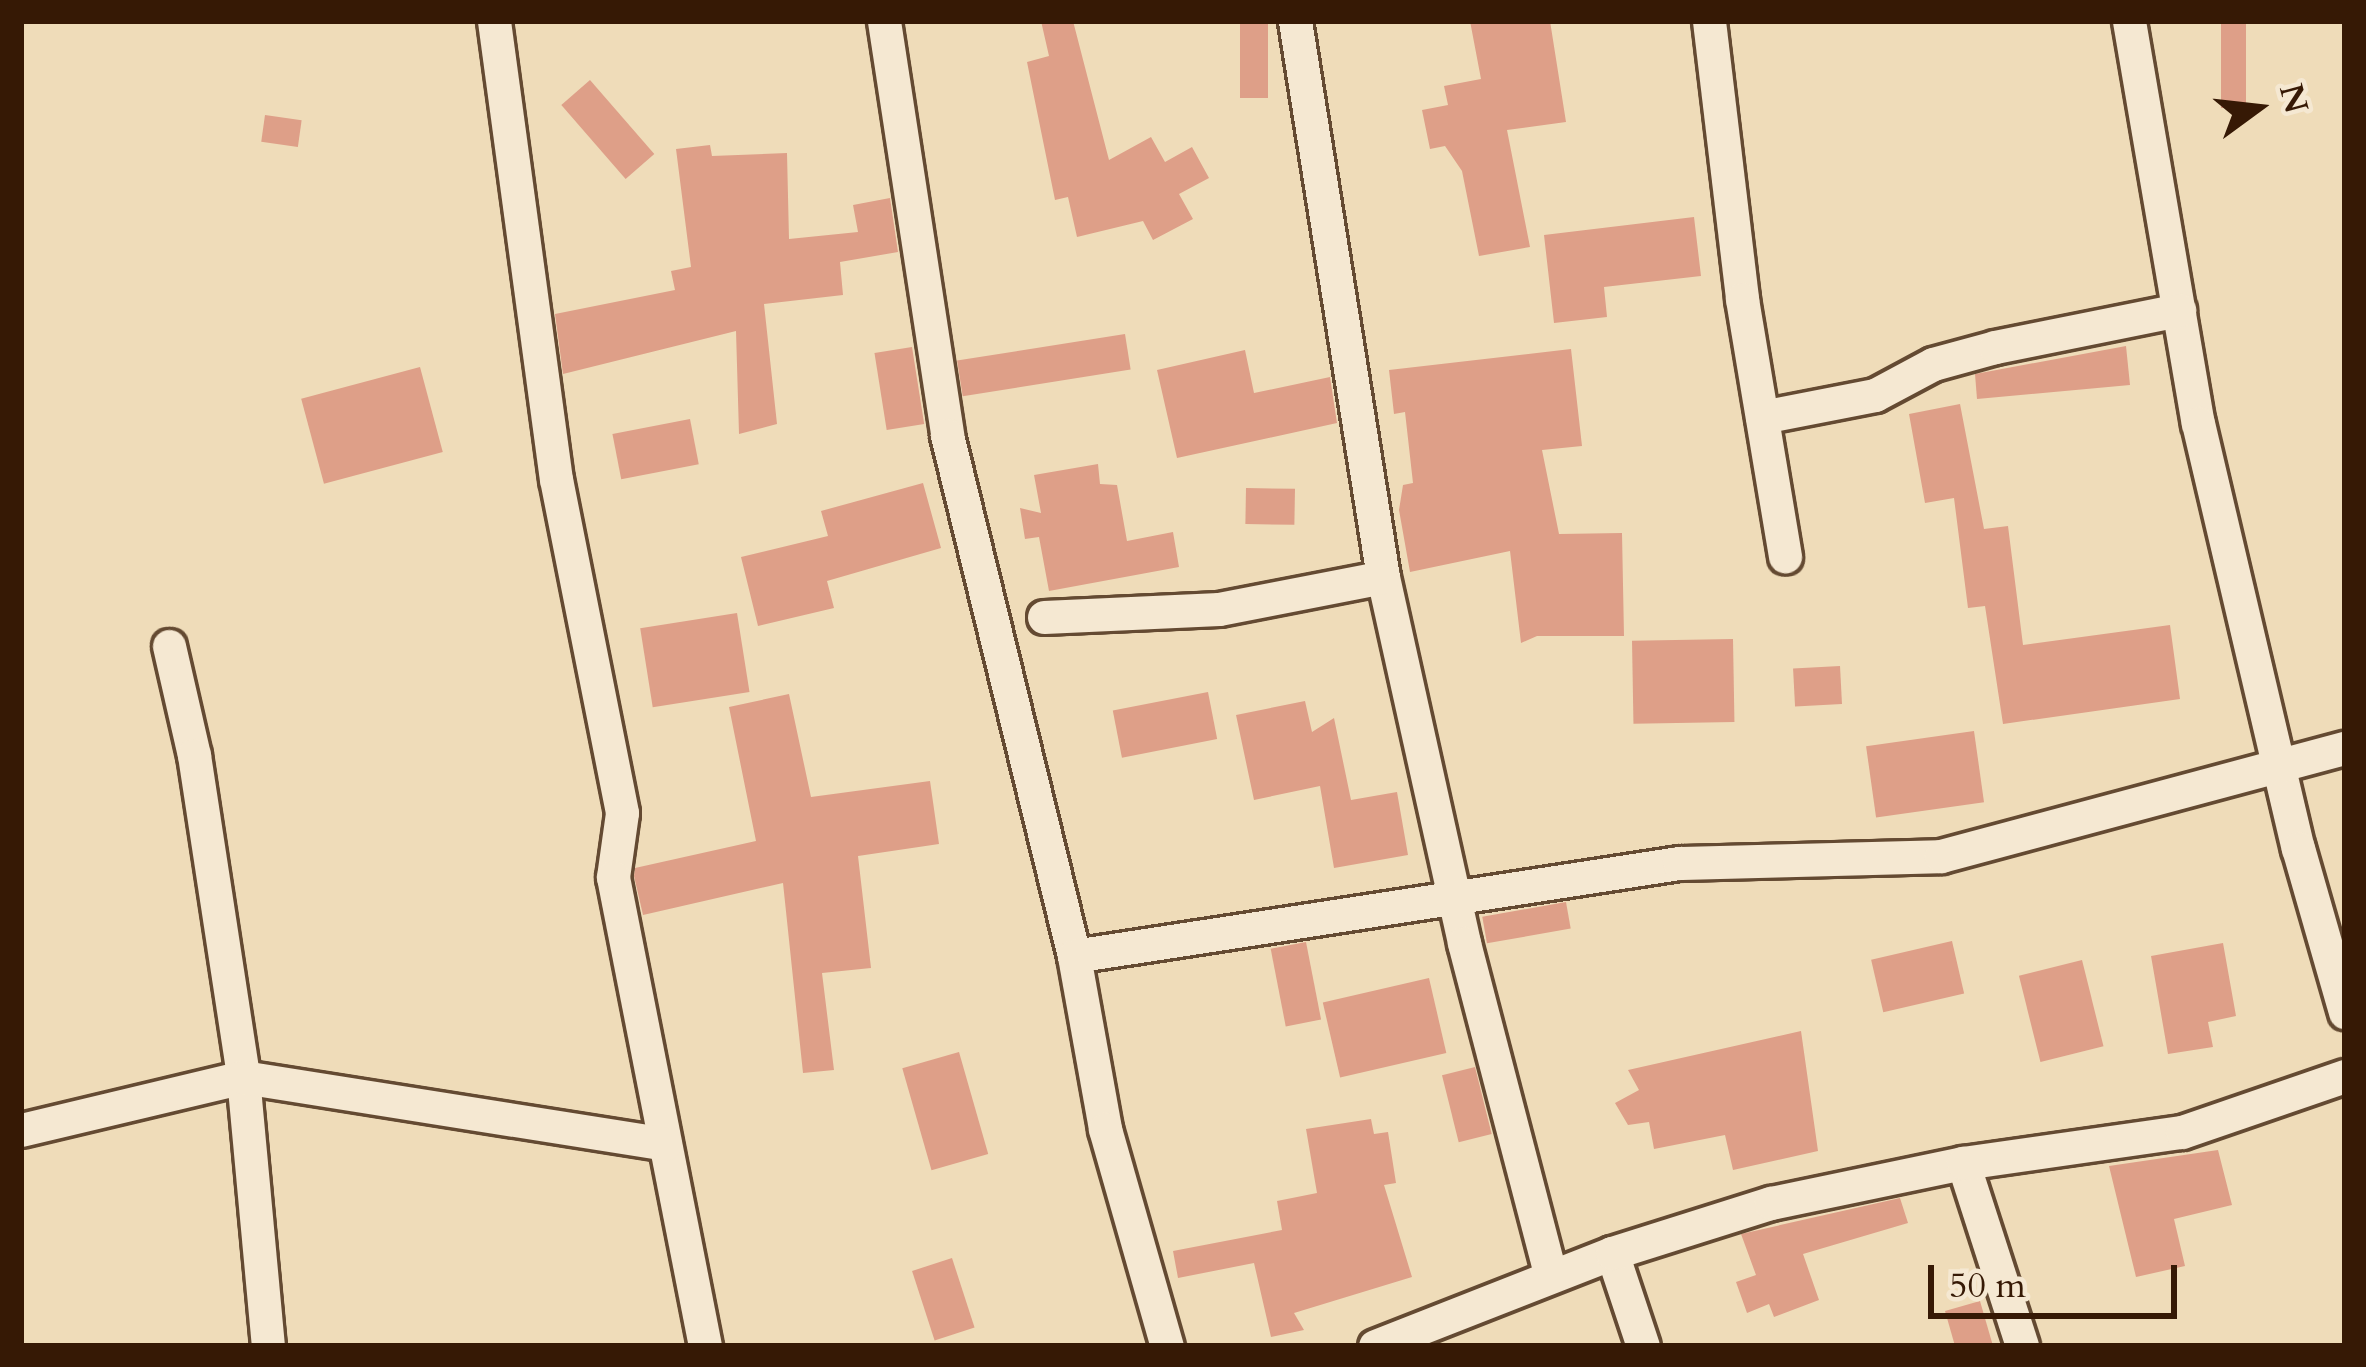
<!DOCTYPE html>
<html>
<head>
<meta charset="utf-8">
<style>
  body { margin:0 }
  #map { position:relative; width:2366px; height:1367px; overflow:hidden; background:#efdcb9; font-family:Cardo,serif }
  div>[style] { position:absolute }
  .building>* { inset:0; background:#de9f88; transform-origin:0 0 }
  .roads { filter:drop-shadow(3px 0 #644a32) drop-shadow(-3px 0 #644a32) drop-shadow(0 3px #644a32) drop-shadow(0 -3px #644a32) }
  .street>* { height:33px; margin:-16.5px; padding:0 16.5px; transform-origin:16.5px; border-radius:16.5px; background:#f5e8d2 }
  span { translate:-50% -50%; white-space:nowrap; text-align:center; line-height:1.15; -webkit-text-stroke:9px #f5e8d2; paint-order:stroke }
  .frame { position:absolute; inset:0; border:24px solid #361905; pointer-events:none }
  .north { position:absolute; left:2198px; top:48px; width:120px; height:120px; -webkit-text-stroke:9px #f5e8d2; paint-order:stroke; rotate:75deg; font-size:33px; font-weight:700; line-height:48px; text-align:center; color:#361905 }
  .north::after { content:''; display:block; margin:auto; width:42px; height:54px; background:#361905; clip-path:polygon(50% 0,100% 100%,50% 72%,0 100%) }
  .scale { position:absolute; left:1928px; top:1265px; width:249px; height:54px; box-sizing:border-box; border:6px solid #361905; border-top:0; padding-left:15px; font-size:36px; line-height:42px; white-space:nowrap; color:#361905; -webkit-text-stroke:9px #f5e8d2; paint-order:stroke }
</style>
</head>
<body>
<div id="map">
  <div class="building">
    <div style="clip-path:polygon(1041px 21px,1073px 21px,1109px 160px,1151px 137px,1165px 162px,1192px 147px,1209px 178px,1179px 194px,1193px 219px,1153px 240px,1143px 221px,1077px 237px,1068px 197px,1055px 200px,1027px 62px,1049px 56px)"></div>
    <div style="left:1240px;top:21px;width:28px;height:77px"></div>
    <div style="clip-path:polygon(1470px 21px,1550px 21px,1566px 122px,1507px 130px,1530px 247px,1479px 256px,1462px 171px,1445px 146px,1430px 149px,1422px 110px,1448px 105px,1444px 86px,1481px 79px)"></div>
    <div style="left:2221px;top:21px;width:25px;height:87px"></div>
    <div style="left:590px;top:80px;width:98px;height:38px;rotate:49deg"></div>
    <div style="left:265px;top:115px;width:37px;height:27px;rotate:8deg"></div>
    <div style="clip-path:polygon(710px 145px,712px 156px,787px 153px,789px 239px,858px 232px,853px 205px,890px 198px,898px 252px,840px 262px,843px 295px,764px 304px,777px 424px,739px 434px,736px 331px,563px 374px,555px 314px,675px 290px,671px 271px,691px 267px,676px 149px)"></div>
    <div style="clip-path:polygon(1694px 217px,1701px 276px,1604px 287px,1607px 317px,1554px 323px,1544px 235px)"></div>
    <div style="left:1125px;top:334px;width:36px;height:170px;rotate:81deg"></div>
    <div style="clip-path:polygon(2126px 346px,2130px 385px,1977px 399px,1975px 374px)"></div>
    <div style="left:912px;top:347px;width:78px;height:38px;rotate:81deg"></div>
    <div style="clip-path:polygon(1571px 349px,1582px 446px,1542px 450px,1559px 534px,1622px 533px,1624px 636px,1537px 636px,1521px 643px,1510px 551px,1410px 572px,1399px 510px,1403px 485px,1413px 483px,1405px 412px,1394px 414px,1389px 370px)"></div>
    <div style="clip-path:polygon(1245px 350px,1254px 393px,1330px 377px,1337px 423px,1177px 458px,1157px 370px)"></div>
    <div style="left:420px;top:367px;width:88px;height:123px;rotate:75deg"></div>
    <div style="clip-path:polygon(1960px 404px,1984px 529px,2008px 526px,2023px 645px,2170px 625px,2180px 699px,2003px 724px,1985px 606px,1968px 608px,1954px 498px,1925px 503px,1909px 414px)"></div>
    <div style="left:690px;top:419px;width:46px;height:79px;rotate:79deg"></div>
    <div style="clip-path:polygon(1098px 464px,1100px 484px,1117px 485px,1127px 541px,1173px 532px,1179px 567px,1049px 591px,1039px 537px,1025px 539px,1020px 508px,1041px 513px,1034px 475px)"></div>
    <div style="clip-path:polygon(923px 483px,941px 548px,827px 581px,834px 608px,758px 626px,741px 557px,828px 536px,821px 511px)"></div>
    <div style="left:1246px;top:488px;width:49px;height:36px;rotate:1deg"></div>
    <div style="left:737px;top:613px;width:80px;height:98px;rotate:81deg"></div>
    <div style="left:1733px;top:639px;width:83px;height:101px;rotate:89deg"></div>
    <div style="left:1840px;top:666px;width:38px;height:47px;rotate:87deg"></div>
    <div style="left:1208px;top:692px;width:48px;height:97px;rotate:79deg"></div>
    <div style="clip-path:polygon(789px 694px,811px 797px,930px 781px,939px 844px,858px 856px,871px 968px,822px 973px,834px 1070px,803px 1073px,783px 883px,643px 915px,634px 876px,635px 868px,756px 841px,729px 707px)"></div>
    <div style="clip-path:polygon(1305px 701px,1312px 732px,1334px 718px,1351px 800px,1397px 792px,1408px 855px,1334px 868px,1320px 786px,1254px 800px,1236px 715px)"></div>
    <div style="left:1974px;top:731px;width:72px;height:109px;rotate:82deg"></div>
    <div style="left:1566px;top:902px;width:27px;height:85px;rotate:80deg"></div>
    <div style="left:1952px;top:941px;width:54px;height:83px;rotate:77deg"></div>
    <div style="left:1306px;top:942px;width:79px;height:36px;rotate:79deg"></div>
    <div style="clip-path:polygon(2223px 943px,2236px 1016px,2208px 1022px,2213px 1047px,2168px 1054px,2151px 956px)"></div>
    <div style="left:2082px;top:960px;width:89px;height:65px;rotate:76deg"></div>
    <div style="left:1429px;top:978px;width:77px;height:109px;rotate:77deg"></div>
    <div style="clip-path:polygon(1801px 1031px,1818px 1151px,1733px 1170px,1725px 1135px,1654px 1149px,1649px 1122px,1628px 1125px,1615px 1103px,1639px 1090px,1628px 1070px)"></div>
    <div style="left:959px;top:1052px;width:106px;height:59px;rotate:74deg"></div>
    <div style="left:1475px;top:1067px;width:69px;height:34px;rotate:76deg"></div>
    <div style="clip-path:polygon(1371px 1119px,1374px 1134px,1388px 1132px,1396px 1183px,1384px 1185px,1412px 1277px,1294px 1313px,1304px 1330px,1271px 1337px,1254px 1263px,1178px 1278px,1173px 1251px,1282px 1230px,1277px 1201px,1317px 1193px,1306px 1129px)"></div>
    <div style="clip-path:polygon(2218px 1150px,2232px 1205px,2174px 1219px,2185px 1266px,2136px 1277px,2109px 1166px)"></div>
    <div style="clip-path:polygon(1900px 1198px,1908px 1223px,1803px 1254px,1819px 1300px,1774px 1317px,1769px 1304px,1747px 1313px,1736px 1282px,1756px 1275px,1741px 1234px)"></div>
    <div style="left:952px;top:1258px;width:73px;height:42px;rotate:72deg"></div>
    <div style="clip-path:polygon(1980px 1301px,1993px 1346px,1955px 1346px,1945px 1311px)"></div>
  </div>
  <div class="roads">
    <div class="street">
      <div style="left:494px;top:21px;width:462px;rotate:82.3deg"></div>
      <div style="left:556px;top:479px;width:340px;rotate:78.8deg"></div>
      <div style="left:622px;top:813px;width:65px;rotate:98deg"></div>
      <div style="left:613px;top:877px;width:478px;rotate:78.9deg"></div>
      <div style="left:884px;top:21px;width:419px;rotate:81.3deg"></div>
      <div style="left:947px;top:435px;width:536px;rotate:76.3deg"></div>
      <div style="left:1074px;top:956px;width:176px;rotate:79.8deg"></div>
      <div style="left:1105px;top:1129px;width:226px;rotate:74.1deg"></div>
      <div style="left:1295px;top:21px;width:563px;rotate:81.01deg"></div>
      <div style="left:1383px;top:577px;width:375px;rotate:77.5deg"></div>
      <div style="left:1464px;top:943px;width:344px;rotate:75.4deg"></div>
      <div style="left:1709px;top:21px;width:280px;rotate:83.2deg"></div>
      <div style="left:1742px;top:299px;width:261px;rotate:80.5deg"></div>
      <div style="left:2129px;top:21px;width:408px;rotate:80.3deg"></div>
      <div style="left:2198px;top:423px;width:437px;rotate:76.8deg"></div>
      <div style="left:2298px;top:848px;width:171px;rotate:74deg"></div>
      <div style="left:1762px;top:417px;width:115px;rotate:-11deg"></div>
      <div style="left:1875px;top:395px;width:66px;rotate:-28.1deg"></div>
      <div style="left:1933px;top:364px;width:64px;rotate:-15.3deg"></div>
      <div style="left:1995px;top:347px;width:188px;rotate:-11.4deg"></div>
      <div style="left:1044px;top:617px;width:175px;rotate:-2.6deg"></div>
      <div style="left:1219px;top:609px;width:167px;rotate:-11deg"></div>
      <div style="left:169px;top:646px;width:112px;rotate:77.1deg"></div>
      <div style="left:194px;top:755px;width:326px;rotate:81.3deg"></div>
      <div style="left:243px;top:1077px;width:270px;rotate:84.7deg"></div>
      <div style="left:1074px;top:956px;width:612px;rotate:-8.74deg"></div>
      <div style="left:1679px;top:863px;width:262px;rotate:-1.5deg"></div>
      <div style="left:1941px;top:856px;width:418px;rotate:-15deg"></div>
      <div style="left:21px;top:1130px;width:228px;rotate:-13.4deg"></div>
      <div style="left:243px;top:1077px;width:427px;rotate:9deg"></div>
      <div style="left:1963px;top:1163px;width:192px;rotate:72.1deg"></div>
      <div style="left:1612px;top:1253px;width:98px;rotate:71.6deg"></div>
      <div style="left:1375px;top:1346px;width:255px;rotate:-21.4deg"></div>
      <div style="left:1612px;top:1253px;width:167px;rotate:-17.5deg"></div>
      <div style="left:1771px;top:1203px;width:196px;rotate:-11.8deg"></div>
      <div style="left:1963px;top:1163px;width:221px;rotate:-8.1deg"></div>
      <div style="left:2182px;top:1132px;width:172px;rotate:-19deg"></div>
    </div>
  </div>
  <div class="frame"></div>
  <div class="north">N</div>
  <div class="scale">50 m</div>
</div>
</body>
</html>
